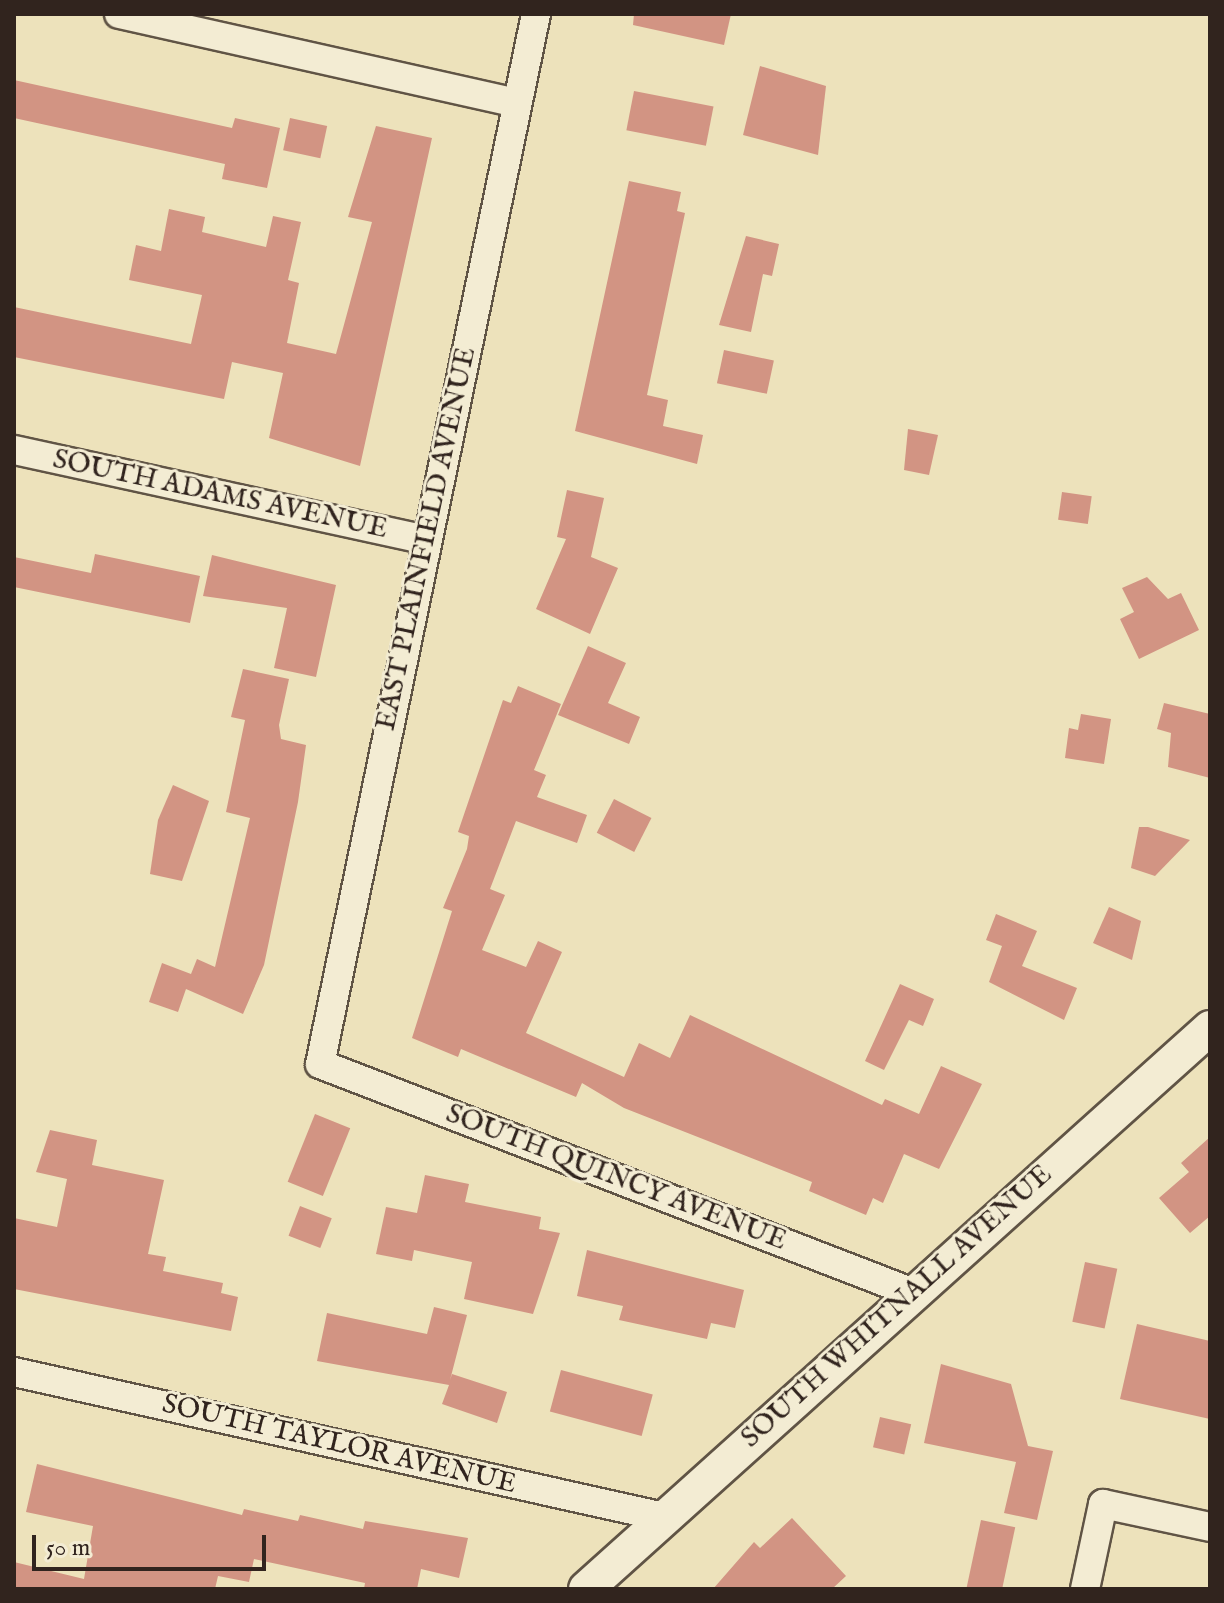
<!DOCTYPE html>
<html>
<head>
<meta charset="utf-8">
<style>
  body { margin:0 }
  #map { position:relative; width:1224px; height:1603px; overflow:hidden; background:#ede2bb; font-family:"IM FELL English",serif }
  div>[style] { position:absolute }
  .building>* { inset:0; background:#d29483; transform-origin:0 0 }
  .roads { filter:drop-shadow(2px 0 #605445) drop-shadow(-2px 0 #605445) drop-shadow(0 2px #605445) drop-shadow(0 -2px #605445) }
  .minor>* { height:28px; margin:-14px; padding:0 14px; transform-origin:14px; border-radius:14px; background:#f3ecd3 }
  .tertiary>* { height:34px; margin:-17px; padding:0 17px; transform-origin:17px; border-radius:17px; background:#f3ecd3 }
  span { translate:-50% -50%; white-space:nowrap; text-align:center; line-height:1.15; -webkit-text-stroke:6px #f3ecd3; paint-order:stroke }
  .street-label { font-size:28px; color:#31241e }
  .frame { position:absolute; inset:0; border:16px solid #31241e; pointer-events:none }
  .scale { position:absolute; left:32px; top:1535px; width:234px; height:36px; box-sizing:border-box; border:4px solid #31241e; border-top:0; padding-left:10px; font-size:24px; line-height:28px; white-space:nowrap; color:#31241e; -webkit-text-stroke:6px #f3ecd3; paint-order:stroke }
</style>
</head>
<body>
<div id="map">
  <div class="building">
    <div style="clip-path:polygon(634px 14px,731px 14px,724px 45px,633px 25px)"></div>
    <div style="clip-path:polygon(760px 66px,826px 86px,818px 155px,743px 135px)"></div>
    <div style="clip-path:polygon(14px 80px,232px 128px,235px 118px,280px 128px,267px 188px,222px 179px,225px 164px,14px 118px)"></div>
    <div style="left:634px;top:91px;width:81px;height:40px;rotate:11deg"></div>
    <div style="left:290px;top:118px;width:38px;height:33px;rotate:12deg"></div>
    <div style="clip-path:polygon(376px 126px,432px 138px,360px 466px,269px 438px,283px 373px,232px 362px,224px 399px,14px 357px,14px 307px,191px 344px,202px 295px,129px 280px,136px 245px,161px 251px,169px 209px,205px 217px,202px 232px,266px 247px,273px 216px,301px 222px,288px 280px,299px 283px,287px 343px,336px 354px,372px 222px,348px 217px)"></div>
    <div style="clip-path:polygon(629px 181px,681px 192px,677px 211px,685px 213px,647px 395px,668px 400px,663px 426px,703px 435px,697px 464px,575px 431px)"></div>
    <div style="clip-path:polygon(746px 236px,779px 244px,772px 276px,763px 274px,751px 332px,719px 325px)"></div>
    <div style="left:724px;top:350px;width:51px;height:34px;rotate:12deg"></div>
    <div style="clip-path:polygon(908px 429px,938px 435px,929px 475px,904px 470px)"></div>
    <div style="clip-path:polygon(567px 490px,604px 498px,591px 557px,618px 568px,590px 634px,536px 609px,566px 539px,557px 537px)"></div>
    <div style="left:1062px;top:492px;width:30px;height:28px;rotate:8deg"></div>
    <div style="clip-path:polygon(95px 554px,200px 576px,190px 623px,14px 587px,14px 557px,91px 573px)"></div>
    <div style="clip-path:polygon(212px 555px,336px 585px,316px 677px,274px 668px,287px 608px,203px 596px)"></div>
    <div style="clip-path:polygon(1147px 577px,1168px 599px,1181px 593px,1199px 630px,1139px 659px,1120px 619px,1134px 612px,1122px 588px)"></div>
    <div style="clip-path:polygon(588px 646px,626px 663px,608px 703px,640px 717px,629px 744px,558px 715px)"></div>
    <div style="clip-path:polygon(243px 669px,289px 679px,279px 725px,281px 739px,306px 745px,298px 802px,264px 965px,243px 1014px,186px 989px,178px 1012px,149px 1002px,162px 963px,191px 974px,197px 959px,215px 967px,250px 818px,226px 812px,245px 720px,231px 717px)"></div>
    <div style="clip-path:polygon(518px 686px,561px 704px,534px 770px,546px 775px,537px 797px,587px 815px,577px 843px,516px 821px,490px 889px,505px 895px,482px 950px,526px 967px,538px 941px,562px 952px,526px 1033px,624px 1077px,639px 1043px,670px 1058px,690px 1015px,882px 1105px,885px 1099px,919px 1114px,941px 1066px,982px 1084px,939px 1169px,904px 1154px,883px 1203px,873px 1198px,866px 1215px,809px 1191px,812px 1182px,624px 1108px,582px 1083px,576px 1097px,461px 1049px,458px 1057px,412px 1038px,452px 911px,443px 908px,467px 849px,469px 836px,458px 832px,503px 700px,511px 703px)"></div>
    <div style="clip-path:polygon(1164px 703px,1210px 714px,1210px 778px,1168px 767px,1171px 733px,1157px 729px)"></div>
    <div style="clip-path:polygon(1081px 714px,1111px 719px,1104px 764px,1065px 758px,1069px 728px,1078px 730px)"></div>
    <div style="clip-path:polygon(173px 785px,209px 801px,182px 881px,150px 874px,158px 820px)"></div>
    <div style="left:614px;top:799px;width:42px;height:38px;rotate:27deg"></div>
    <div style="clip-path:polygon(1139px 827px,1148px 827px,1190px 840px,1155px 876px,1131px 868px)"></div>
    <div style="clip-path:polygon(1109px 907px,1141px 921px,1132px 960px,1093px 943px)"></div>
    <div style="clip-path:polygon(996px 914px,1037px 931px,1022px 966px,1077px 988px,1064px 1020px,989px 982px,1002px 946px,986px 940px)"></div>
    <div style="clip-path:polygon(900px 984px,934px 999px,923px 1026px,909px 1020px,884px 1070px,865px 1061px)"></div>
    <div style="left:315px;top:1114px;width:38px;height:73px;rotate:22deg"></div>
    <div style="clip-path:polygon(50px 1130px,97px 1140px,92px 1165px,164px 1180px,148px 1254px,166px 1257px,163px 1271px,223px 1283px,221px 1293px,238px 1297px,231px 1331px,14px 1289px,14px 1218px,57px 1227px,67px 1179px,36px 1172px)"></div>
    <div style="clip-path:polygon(1210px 1137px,1210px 1216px,1190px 1233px,1159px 1198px,1189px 1172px,1181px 1163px)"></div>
    <div style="clip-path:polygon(425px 1175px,469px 1184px,465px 1202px,541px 1217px,539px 1229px,560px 1233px,533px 1314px,464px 1299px,472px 1262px,414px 1250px,412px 1261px,376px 1254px,386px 1207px,417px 1213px)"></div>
    <div style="left:300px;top:1206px;width:34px;height:32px;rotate:21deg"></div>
    <div style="clip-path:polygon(587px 1250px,744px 1290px,735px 1328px,711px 1323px,707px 1339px,619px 1320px,623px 1306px,577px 1296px)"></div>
    <div style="left:1085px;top:1262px;width:33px;height:61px;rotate:12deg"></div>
    <div style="clip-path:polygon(434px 1307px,467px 1315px,450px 1380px,452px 1374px,507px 1392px,497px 1423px,442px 1404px,449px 1385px,317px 1361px,327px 1313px,427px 1334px)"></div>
    <div style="clip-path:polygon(1137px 1324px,1210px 1341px,1210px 1419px,1120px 1399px)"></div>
    <div style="clip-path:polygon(941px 1364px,1011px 1384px,1028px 1446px,1053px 1451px,1037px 1520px,1004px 1513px,1016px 1462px,924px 1443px)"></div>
    <div style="left:561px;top:1370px;width:95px;height:43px;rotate:15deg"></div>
    <div style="left:880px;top:1417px;width:32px;height:31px;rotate:13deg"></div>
    <div style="clip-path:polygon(37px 1464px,242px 1515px,244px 1509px,298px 1521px,300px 1515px,363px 1529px,365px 1521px,468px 1538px,459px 1578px,421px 1569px,417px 1589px,364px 1589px,365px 1583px,254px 1559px,249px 1582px,218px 1576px,215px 1589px,14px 1589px,14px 1562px,84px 1579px,93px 1526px,26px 1512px)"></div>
    <div style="clip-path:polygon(792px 1518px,846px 1576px,832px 1589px,713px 1589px,754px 1542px,760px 1548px)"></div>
    <div style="left:981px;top:1520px;width:35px;height:71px;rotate:12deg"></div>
  </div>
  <div class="roads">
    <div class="minor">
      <div style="left:119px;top:14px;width:408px;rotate:12.6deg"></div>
      <div style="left:536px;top:14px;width:1072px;rotate:101.62deg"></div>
      <div style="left:320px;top:1064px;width:633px;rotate:21.1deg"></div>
      <div style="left:14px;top:450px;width:422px;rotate:12.3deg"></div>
      <div style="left:14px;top:1372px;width:666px;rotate:12.58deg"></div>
      <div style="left:1085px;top:1589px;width:87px;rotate:-78deg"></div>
      <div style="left:1103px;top:1504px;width:109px;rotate:12.1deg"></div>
    </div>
    <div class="tertiary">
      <div style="left:586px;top:1589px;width:839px;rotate:-41.96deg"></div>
    </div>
  </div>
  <div class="street-label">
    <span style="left:220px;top:495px;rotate:12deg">SOUTH ADAMS AVENUE</span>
    <span style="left:427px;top:539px;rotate:-78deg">EAST PLAINFIELD AVENUE</span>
    <span style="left:616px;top:1178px;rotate:21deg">SOUTH QUINCY AVENUE</span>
    <span style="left:897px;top:1307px;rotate:-42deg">SOUTH WHITNALL AVENUE</span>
    <span style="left:339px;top:1445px;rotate:13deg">SOUTH TAYLOR AVENUE</span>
  </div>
  <div class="frame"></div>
  <div class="scale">50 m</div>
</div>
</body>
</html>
